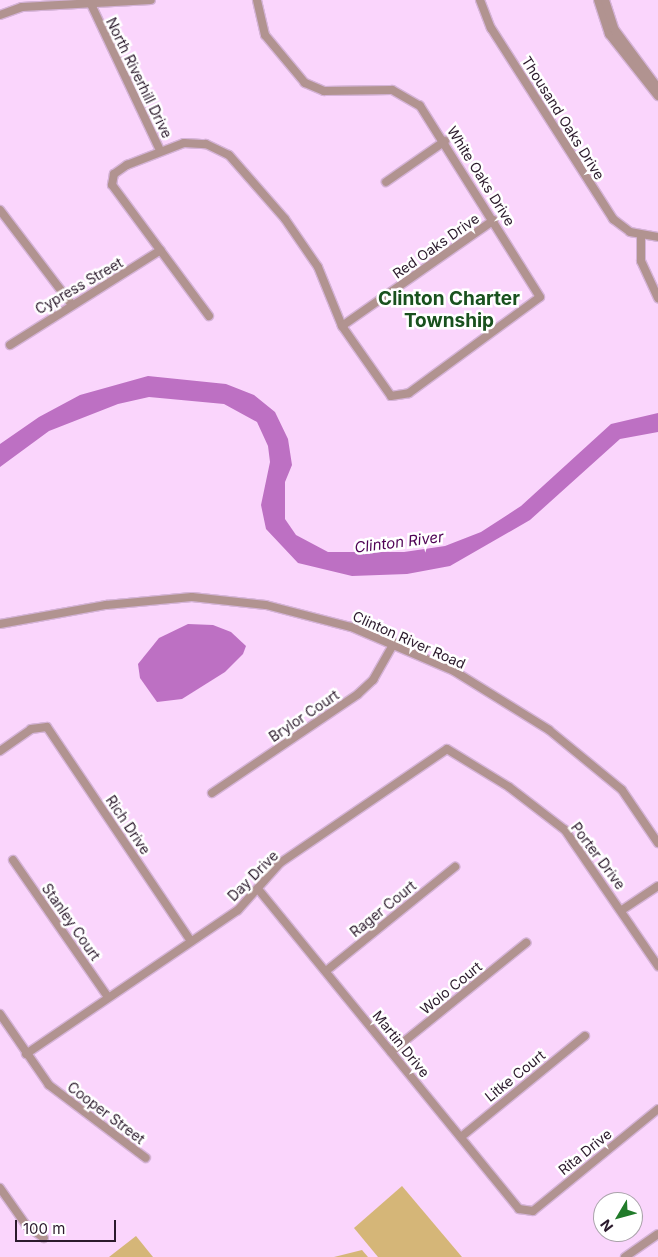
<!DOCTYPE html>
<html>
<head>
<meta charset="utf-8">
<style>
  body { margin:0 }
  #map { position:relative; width:658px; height:1257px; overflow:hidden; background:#fad5fc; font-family:Inter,sans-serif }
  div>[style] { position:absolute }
  .green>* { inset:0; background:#d5b678 }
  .water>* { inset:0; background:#bd70c3 }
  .roads { filter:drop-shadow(1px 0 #d5b3d7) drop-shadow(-1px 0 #d5b3d7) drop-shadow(0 1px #d5b3d7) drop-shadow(0 -1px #d5b3d7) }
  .minor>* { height:8px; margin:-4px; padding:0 4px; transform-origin:4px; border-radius:4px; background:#b19390 }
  span { translate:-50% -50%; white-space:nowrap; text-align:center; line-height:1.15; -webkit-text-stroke:5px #fff; paint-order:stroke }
  .street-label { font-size:14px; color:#2b1a2c }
  .water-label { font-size:15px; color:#500356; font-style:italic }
  .district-label { font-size:19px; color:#19511e; font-weight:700 }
  .north { position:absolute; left:593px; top:1192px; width:50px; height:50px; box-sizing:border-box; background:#fff; border:1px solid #aaa3ab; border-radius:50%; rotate:233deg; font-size:14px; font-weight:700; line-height:20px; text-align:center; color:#2b1a2c }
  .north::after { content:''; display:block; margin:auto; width:18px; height:22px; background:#217b2a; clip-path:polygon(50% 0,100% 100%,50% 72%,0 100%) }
  .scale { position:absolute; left:15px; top:1220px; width:101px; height:22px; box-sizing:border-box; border:2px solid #2b1a2c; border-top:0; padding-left:6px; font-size:15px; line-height:18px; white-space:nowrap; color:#2b1a2c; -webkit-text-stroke:4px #fff; paint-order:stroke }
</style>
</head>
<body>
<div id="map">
  <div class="green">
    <div style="clip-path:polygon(402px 1186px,462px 1257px,378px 1257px,354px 1228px)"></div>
    <div style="clip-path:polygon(136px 1236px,153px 1257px,109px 1257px)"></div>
    <div style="clip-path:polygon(362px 1250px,368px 1257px,334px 1257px)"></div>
  </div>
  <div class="water">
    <div style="clip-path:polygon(148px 376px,226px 384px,254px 395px,275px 412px,288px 439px,292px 465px,285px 482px,285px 519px,296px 535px,328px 552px,404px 552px,445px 546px,481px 532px,521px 506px,611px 424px,658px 413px,658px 432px,620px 439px,530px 520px,450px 566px,407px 574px,352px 576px,298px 563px,266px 529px,261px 505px,270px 462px,268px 446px,257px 422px,224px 404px,149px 397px,118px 404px,49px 431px,0 467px,0 444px,39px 417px,80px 395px)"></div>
    <div style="clip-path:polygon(188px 624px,213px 625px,231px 632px,246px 646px,243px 654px,225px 672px,182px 699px,157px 702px,140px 678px,138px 664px,159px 638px)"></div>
  </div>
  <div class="roads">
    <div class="minor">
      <div style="left:89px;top:0;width:166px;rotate:64.7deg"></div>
      <div style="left:480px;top:0;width:30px;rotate:69deg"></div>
      <div style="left:491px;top:28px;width:227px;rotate:57.4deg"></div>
      <div style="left:613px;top:219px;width:21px;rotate:37deg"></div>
      <div style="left:630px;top:232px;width:28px;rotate:10deg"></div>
      <div style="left:598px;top:0;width:36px;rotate:72deg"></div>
      <div style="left:609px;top:34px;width:79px;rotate:51.7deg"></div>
      <div style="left:605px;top:0;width:32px;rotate:72deg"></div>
      <div style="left:615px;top:30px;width:72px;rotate:53.4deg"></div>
      <div style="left:0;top:15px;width:23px;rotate:-20deg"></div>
      <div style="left:22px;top:7px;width:129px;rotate:-3.1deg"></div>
      <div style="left:386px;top:182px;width:72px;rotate:-34.8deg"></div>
      <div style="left:0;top:210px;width:119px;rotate:52.8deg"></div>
      <div style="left:641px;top:236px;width:25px;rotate:90deg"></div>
      <div style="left:641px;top:261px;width:41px;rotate:65.3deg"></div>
      <div style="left:209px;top:316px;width:163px;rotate:-126.5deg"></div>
      <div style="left:112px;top:185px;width:11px;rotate:-80deg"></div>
      <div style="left:114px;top:174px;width:16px;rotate:-35deg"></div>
      <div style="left:127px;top:165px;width:61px;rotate:-21.1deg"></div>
      <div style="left:184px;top:143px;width:22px;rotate:3deg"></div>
      <div style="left:206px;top:144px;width:25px;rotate:26deg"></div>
      <div style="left:229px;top:155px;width:85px;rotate:48.8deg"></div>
      <div style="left:285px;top:219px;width:58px;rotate:55.5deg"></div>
      <div style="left:318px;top:267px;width:64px;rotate:67.9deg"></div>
      <div style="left:342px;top:326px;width:85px;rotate:55deg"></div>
      <div style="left:391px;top:396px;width:18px;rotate:-9deg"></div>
      <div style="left:409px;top:393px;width:162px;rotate:-36.2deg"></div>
      <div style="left:540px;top:297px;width:226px;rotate:-122.1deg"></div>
      <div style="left:420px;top:106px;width:32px;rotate:-150deg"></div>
      <div style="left:392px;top:90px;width:68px;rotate:179.2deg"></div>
      <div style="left:324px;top:91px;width:21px;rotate:-157deg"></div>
      <div style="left:305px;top:83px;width:62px;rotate:-129.8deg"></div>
      <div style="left:265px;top:35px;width:36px;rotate:-103deg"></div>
      <div style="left:342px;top:326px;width:185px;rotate:-34.9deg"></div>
      <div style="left:10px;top:345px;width:178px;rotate:-32.2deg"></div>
      <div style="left:0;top:624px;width:108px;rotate:-10.2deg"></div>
      <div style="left:106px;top:605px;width:86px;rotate:-5.3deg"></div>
      <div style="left:192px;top:597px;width:74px;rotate:6.2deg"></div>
      <div style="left:266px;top:605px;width:88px;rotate:14.5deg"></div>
      <div style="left:351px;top:627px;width:112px;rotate:23.1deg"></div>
      <div style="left:454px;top:671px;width:112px;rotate:31.8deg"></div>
      <div style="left:549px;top:730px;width:94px;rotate:39.4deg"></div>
      <div style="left:622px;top:790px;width:64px;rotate:55.8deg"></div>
      <div style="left:0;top:751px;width:38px;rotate:-35deg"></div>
      <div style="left:31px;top:729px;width:16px;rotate:-7deg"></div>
      <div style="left:47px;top:727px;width:258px;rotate:56.1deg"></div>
      <div style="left:212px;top:793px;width:176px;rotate:-34.1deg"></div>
      <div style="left:358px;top:694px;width:21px;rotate:-43deg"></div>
      <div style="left:373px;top:680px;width:43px;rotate:-60.4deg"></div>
      <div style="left:13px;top:860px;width:167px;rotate:55.3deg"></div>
      <div style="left:258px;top:889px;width:413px;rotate:50.8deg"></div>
      <div style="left:519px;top:1209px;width:14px;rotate:8deg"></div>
      <div style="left:533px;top:1211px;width:161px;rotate:-39.2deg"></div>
      <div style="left:622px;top:910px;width:43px;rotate:-33.7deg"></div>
      <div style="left:326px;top:971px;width:166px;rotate:-38.9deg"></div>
      <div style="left:0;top:1014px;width:86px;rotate:55.4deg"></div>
      <div style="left:49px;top:1085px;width:121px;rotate:37deg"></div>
      <div style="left:391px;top:1052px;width:174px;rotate:-38.9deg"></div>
      <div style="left:26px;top:1054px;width:256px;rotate:-34.2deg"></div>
      <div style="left:238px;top:910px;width:63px;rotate:-48.2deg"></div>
      <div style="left:280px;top:863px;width:202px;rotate:-34.3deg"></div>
      <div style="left:447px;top:749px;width:73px;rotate:31.5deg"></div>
      <div style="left:509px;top:787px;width:71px;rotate:37.5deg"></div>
      <div style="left:565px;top:830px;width:165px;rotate:55.6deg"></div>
      <div style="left:461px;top:1137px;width:160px;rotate:-39.2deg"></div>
      <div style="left:0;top:1188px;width:45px;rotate:54.9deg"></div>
      <div style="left:26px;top:1225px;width:22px;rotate:36deg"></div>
      <div style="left:625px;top:1257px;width:40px;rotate:-34.9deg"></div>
    </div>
  </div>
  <div class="street-label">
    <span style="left:139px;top:78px;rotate:64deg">North Riverhill Drive</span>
    <span style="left:563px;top:118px;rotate:58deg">Thousand Oaks Drive</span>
    <span style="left:481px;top:176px;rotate:58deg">White Oaks Drive</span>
    <span style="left:436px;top:246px;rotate:-35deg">Red Oaks Drive</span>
    <span style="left:79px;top:286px;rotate:-30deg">Cypress Street</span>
    <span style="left:409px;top:640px;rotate:24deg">Clinton River Road</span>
    <span style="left:304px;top:716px;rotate:-34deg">Brylor Court</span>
    <span style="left:128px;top:825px;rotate:56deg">Rich Drive</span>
    <span style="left:598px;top:856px;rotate:53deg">Porter Drive</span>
    <span style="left:253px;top:876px;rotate:-45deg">Day Drive</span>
    <span style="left:383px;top:909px;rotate:-39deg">Rager Court</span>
    <span style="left:71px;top:922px;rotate:55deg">Stanley Court</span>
    <span style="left:451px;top:988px;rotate:-39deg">Wolo Court</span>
    <span style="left:401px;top:1044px;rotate:51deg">Martin Drive</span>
    <span style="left:515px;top:1076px;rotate:-39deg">Litke Court</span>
    <span style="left:106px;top:1113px;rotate:37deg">Cooper Street</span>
    <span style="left:585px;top:1152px;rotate:-39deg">Rita Drive</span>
  </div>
  <div class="water-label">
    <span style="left:399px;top:542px;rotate:-7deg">Clinton River</span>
  </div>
  <div class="district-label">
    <span style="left:449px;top:310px">Clinton Charter<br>Township</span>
  </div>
  <div class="north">N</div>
  <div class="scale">100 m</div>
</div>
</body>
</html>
